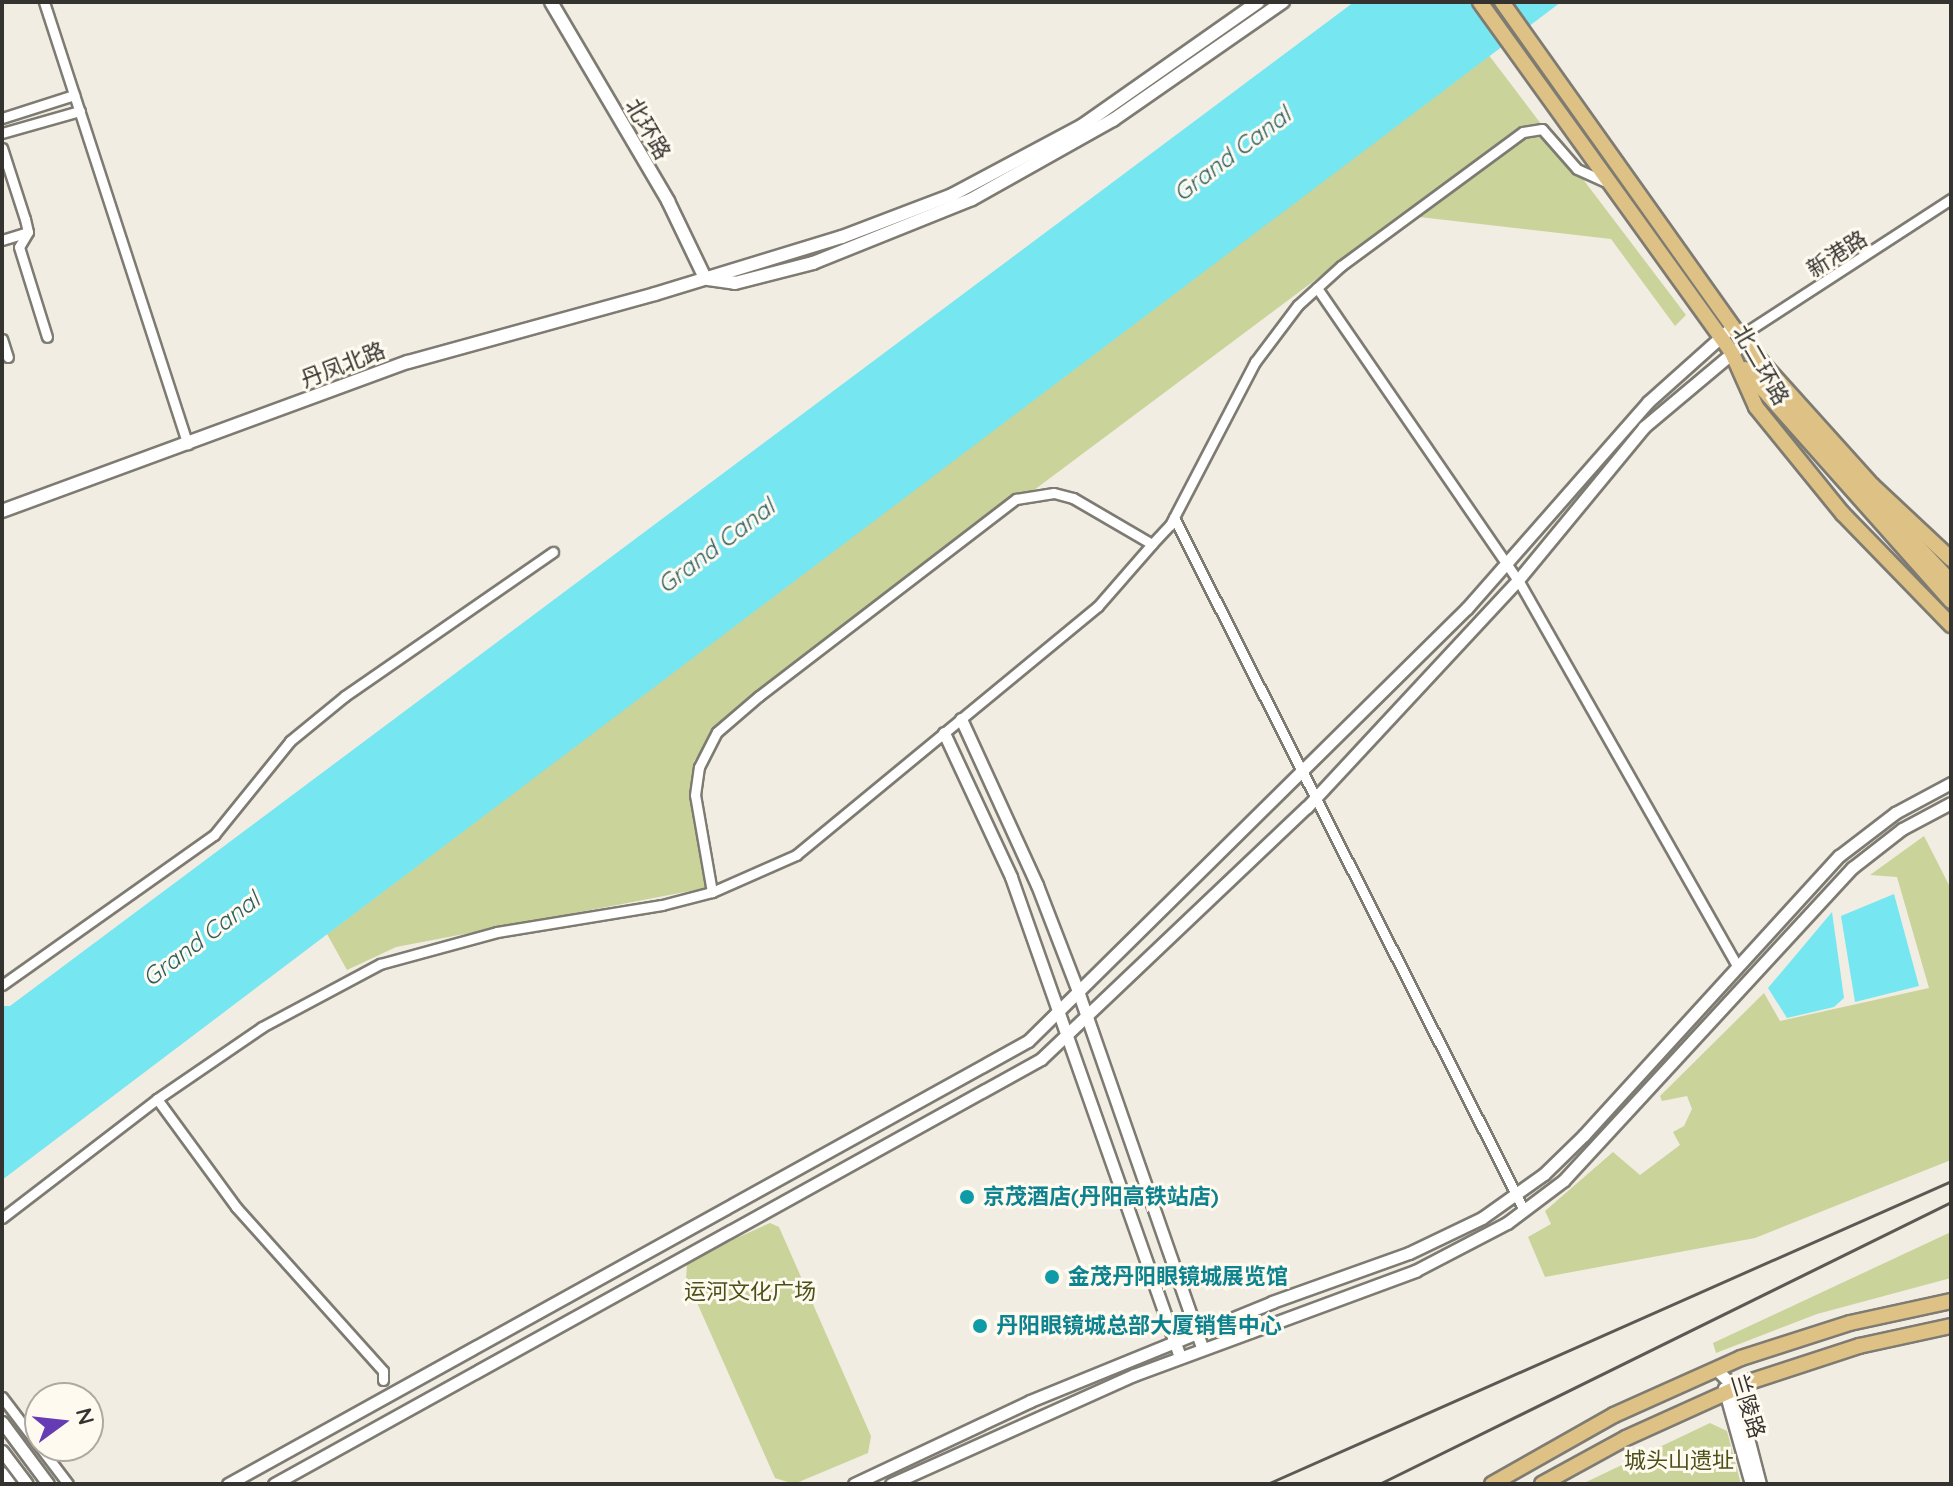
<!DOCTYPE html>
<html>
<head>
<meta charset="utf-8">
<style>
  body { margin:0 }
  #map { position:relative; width:1953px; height:1486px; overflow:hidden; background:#f1ede3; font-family:Quicksand,"Noto Sans SC",sans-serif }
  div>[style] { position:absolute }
  .green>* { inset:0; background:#cad399 }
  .water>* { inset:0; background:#76e6f1 }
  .roads { filter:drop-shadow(2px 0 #7e7b72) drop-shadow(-2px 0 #7e7b72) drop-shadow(0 2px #7e7b72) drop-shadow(0 -2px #7e7b72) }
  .minor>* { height:9px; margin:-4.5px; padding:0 4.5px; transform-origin:4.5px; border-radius:4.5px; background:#fff }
  .tertiary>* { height:11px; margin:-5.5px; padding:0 5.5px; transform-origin:5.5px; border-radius:5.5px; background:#fff }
  .secondary>* { height:12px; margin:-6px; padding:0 6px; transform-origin:6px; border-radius:6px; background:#fff }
  .primary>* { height:14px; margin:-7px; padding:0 7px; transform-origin:7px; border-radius:7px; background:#dec184 }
  .rail>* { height:3px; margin:-1.5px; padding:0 1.5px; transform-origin:1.5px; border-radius:1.5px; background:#5c5954 }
  .dots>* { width:22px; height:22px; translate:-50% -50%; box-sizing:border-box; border:4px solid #fefaf0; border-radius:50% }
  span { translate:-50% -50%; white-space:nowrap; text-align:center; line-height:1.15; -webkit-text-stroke:6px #fefaf0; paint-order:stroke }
  .street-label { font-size:22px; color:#35332f }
  .culture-label { font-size:22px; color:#0d838f; font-weight:700 }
  .left { translate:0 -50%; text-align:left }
  .park-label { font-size:22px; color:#4a5017 }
  .water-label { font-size:24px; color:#2c5d62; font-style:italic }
  .frame { position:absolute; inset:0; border:4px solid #35332f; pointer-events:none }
  .north { position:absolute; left:24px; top:1382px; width:80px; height:80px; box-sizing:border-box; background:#fefaf0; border:2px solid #aeaaa3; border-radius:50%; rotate:75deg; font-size:22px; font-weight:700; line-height:32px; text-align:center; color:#35332f }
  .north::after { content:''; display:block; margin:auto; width:28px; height:36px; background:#653cb4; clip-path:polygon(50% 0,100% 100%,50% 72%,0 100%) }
</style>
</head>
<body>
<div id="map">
  <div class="green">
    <div style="clip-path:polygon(1488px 54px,1686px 315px,1675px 326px,1611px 239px,1402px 215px,721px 724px,694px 761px,690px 795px,706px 888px,396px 947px,347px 970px,327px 934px)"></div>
    <div style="clip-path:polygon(1924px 836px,1951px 889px,1951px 1160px,1755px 1238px,1545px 1277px,1528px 1237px,1551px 1224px,1545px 1211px,1613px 1152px,1640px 1175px,1680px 1145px,1673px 1132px,1684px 1126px,1692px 1109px,1687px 1096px,1662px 1101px,1660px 1096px,1764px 993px,1780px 1021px,1929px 988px,1897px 877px,1870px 875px)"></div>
    <div style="clip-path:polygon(770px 1223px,779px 1227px,871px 1436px,868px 1453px,794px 1484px,775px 1478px,686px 1278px,687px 1265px,697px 1256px)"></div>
    <div style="clip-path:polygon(1951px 1232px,1951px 1278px,1817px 1314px,1716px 1353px,1713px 1343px)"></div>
    <div style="clip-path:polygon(1710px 1423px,1727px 1431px,1741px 1484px,1582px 1484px)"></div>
  </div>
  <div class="water">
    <div style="clip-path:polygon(1354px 2px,1561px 2px,2px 1180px,2px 1006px,10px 1006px)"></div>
    <div style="clip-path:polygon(1894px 894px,1919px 986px,1855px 1002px,1841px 916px)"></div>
    <div style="clip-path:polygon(1832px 912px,1844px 998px,1834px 1007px,1787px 1018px,1768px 988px)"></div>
  </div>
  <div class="roads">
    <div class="minor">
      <div style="left:44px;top:2px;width:465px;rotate:72deg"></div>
      <div style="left:2px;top:118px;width:76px;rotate:-17.7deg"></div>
      <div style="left:2px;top:133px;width:81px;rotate:-15.8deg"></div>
      <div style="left:2px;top:148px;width:75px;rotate:72.1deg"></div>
      <div style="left:25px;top:219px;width:13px;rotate:77deg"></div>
      <div style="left:28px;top:232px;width:17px;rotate:121deg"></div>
      <div style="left:19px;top:247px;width:94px;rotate:72.7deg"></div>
      <div style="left:2px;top:240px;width:27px;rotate:-17deg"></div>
      <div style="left:1317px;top:288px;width:354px;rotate:55.5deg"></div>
      <div style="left:1518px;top:580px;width:444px;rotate:60.4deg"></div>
      <div style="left:1740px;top:336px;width:252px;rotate:-33deg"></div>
      <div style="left:2px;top:339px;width:19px;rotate:72deg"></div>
      <div style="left:1174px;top:518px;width:775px;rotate:63.17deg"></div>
      <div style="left:712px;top:892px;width:92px;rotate:-23.8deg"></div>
      <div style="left:796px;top:855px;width:391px;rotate:-39.5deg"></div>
      <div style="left:1098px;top:606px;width:82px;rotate:-48.9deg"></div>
      <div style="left:2px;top:985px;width:260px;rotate:-35.3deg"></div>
      <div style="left:214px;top:835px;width:121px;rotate:-51deg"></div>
      <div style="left:290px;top:741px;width:71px;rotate:-39.3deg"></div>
      <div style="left:345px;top:696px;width:253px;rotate:-34.7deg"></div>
      <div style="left:157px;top:1099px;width:134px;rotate:53.8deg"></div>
      <div style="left:236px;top:1207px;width:220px;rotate:48.1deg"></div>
      <div style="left:383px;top:1371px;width:9px;rotate:90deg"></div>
      <div style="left:2px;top:1218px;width:195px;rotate:-37.5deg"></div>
      <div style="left:157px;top:1099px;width:127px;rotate:-34.4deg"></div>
      <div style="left:262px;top:1027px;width:134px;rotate:-28.1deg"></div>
      <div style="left:380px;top:964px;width:121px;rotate:-15.3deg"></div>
      <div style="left:497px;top:932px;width:167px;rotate:-9.3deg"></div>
      <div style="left:662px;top:905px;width:52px;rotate:-14.6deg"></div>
      <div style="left:712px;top:892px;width:98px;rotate:-99.9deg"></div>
      <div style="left:695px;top:795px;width:28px;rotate:-82deg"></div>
      <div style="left:699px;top:767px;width:39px;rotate:-63deg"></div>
      <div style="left:717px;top:732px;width:55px;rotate:-40.6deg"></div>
      <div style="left:759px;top:696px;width:324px;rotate:-37.5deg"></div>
      <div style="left:1016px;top:499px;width:38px;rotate:-9deg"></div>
      <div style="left:1054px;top:493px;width:20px;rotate:15deg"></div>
      <div style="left:1073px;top:498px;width:91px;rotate:30.2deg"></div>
      <div style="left:1152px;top:544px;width:26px;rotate:-47deg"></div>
      <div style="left:1170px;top:525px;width:184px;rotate:-62.5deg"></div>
      <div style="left:1255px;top:362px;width:71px;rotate:-53deg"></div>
      <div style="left:1298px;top:305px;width:58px;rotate:-42.2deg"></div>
      <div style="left:1341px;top:266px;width:226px;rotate:-36.4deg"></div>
      <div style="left:1523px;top:132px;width:19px;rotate:-9deg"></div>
      <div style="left:1542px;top:129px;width:53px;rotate:48.8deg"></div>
      <div style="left:1577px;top:169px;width:37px;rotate:24deg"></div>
      <div style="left:2px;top:1397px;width:109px;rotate:52.8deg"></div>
      <div style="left:2px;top:1472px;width:15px;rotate:53deg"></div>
    </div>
    <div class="tertiary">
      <div style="left:961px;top:719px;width:183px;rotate:65.4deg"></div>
      <div style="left:1037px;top:885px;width:117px;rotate:68.9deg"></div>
      <div style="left:1079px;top:994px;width:375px;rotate:70.8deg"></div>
      <div style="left:944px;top:733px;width:159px;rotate:65deg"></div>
      <div style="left:1011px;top:877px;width:509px;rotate:70.6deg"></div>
      <div style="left:1716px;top:1369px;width:27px;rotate:45deg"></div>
      <div style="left:1735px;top:1388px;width:99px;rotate:75.4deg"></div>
      <div style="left:1724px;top:1388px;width:100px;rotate:74.3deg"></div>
      <div style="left:2px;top:1422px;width:77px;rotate:53.4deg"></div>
      <div style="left:2px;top:1451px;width:41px;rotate:52.9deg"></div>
      <div style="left:228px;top:1484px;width:914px;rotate:-28.98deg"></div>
      <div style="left:1028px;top:1041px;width:617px;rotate:-44.61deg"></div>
      <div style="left:1467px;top:608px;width:274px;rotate:-48.7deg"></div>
      <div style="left:1648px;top:402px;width:114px;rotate:-41.8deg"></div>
      <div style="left:274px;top:1484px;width:877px;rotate:-28.99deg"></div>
      <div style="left:1041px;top:1059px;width:366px;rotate:-43.5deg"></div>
      <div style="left:1307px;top:807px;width:310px;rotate:-47.1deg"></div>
      <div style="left:1518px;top:580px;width:198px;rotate:-50.5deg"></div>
      <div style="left:1644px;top:427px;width:131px;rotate:-40deg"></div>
      <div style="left:854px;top:1484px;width:195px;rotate:-25.2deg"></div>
      <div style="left:1030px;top:1401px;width:261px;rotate:-22.2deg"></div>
      <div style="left:1272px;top:1302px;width:145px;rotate:-19.7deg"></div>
      <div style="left:1409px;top:1253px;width:81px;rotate:-25.6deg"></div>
      <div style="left:1482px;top:1218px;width:76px;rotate:-35.4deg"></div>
      <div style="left:1544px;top:1174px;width:56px;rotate:-44.3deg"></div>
      <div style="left:1584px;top:1135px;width:378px;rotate:-47.6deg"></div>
      <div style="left:1839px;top:856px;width:71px;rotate:-37.5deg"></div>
      <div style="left:1895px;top:813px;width:64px;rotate:-28.2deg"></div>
      <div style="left:891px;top:1484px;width:266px;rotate:-24.2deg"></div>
      <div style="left:1134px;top:1375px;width:300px;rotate:-20.3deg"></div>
      <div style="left:1415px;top:1271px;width:104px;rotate:-27.6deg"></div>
      <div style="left:1507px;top:1223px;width:71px;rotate:-37deg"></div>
      <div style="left:1564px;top:1180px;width:425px;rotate:-47.3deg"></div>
      <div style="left:1852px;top:868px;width:63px;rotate:-38deg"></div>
      <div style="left:1902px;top:829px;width:55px;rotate:-28deg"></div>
    </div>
    <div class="secondary">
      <div style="left:551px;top:2px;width:231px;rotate:59.5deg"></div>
      <div style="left:668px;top:201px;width:85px;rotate:64.3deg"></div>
      <div style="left:708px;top:279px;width:27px;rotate:8deg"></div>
      <div style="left:735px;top:283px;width:81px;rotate:-14.4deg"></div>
      <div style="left:813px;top:263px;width:171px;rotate:-21.9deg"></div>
      <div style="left:972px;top:199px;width:162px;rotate:-29.3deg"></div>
      <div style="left:1113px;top:120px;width:207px;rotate:-34.8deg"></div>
      <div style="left:2px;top:511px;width:432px;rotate:-20.2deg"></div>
      <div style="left:408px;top:362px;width:256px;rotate:-15.4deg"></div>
      <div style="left:655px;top:294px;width:195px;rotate:-17deg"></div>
      <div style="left:842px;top:237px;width:118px;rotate:-20.9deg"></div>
      <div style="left:952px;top:195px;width:149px;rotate:-28.1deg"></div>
      <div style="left:1083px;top:125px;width:214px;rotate:-35.1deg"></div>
    </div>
    <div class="primary">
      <div style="left:1480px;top:2px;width:432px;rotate:54.3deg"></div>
      <div style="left:1732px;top:353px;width:59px;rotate:66deg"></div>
      <div style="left:1756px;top:407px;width:138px;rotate:50.9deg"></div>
      <div style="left:1843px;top:514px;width:155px;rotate:45.8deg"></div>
      <div style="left:1502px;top:2px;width:418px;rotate:54.6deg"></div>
      <div style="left:1744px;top:343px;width:191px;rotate:48deg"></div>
      <div style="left:1872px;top:485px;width:108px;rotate:43.1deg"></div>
      <div style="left:1745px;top:369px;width:310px;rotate:48.4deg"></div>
      <div style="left:1768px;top:376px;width:64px;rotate:53.3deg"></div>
      <div style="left:1806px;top:427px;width:212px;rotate:46.9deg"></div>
      <div style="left:1492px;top:1484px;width:140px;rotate:-29.5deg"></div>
      <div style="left:1614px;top:1415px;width:139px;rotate:-24.2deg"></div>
      <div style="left:1741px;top:1358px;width:114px;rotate:-17.8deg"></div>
      <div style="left:1850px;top:1323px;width:103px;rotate:-12.3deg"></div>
      <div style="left:1542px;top:1484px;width:96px;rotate:-28.7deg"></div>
      <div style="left:1626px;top:1438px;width:138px;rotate:-24.3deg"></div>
      <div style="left:1752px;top:1381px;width:113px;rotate:-18.1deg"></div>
      <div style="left:1859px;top:1346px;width:94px;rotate:-12.3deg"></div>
    </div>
  </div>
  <div class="rail">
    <div style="left:1267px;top:1484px;width:748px;rotate:-23.89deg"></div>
    <div style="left:1379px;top:1484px;width:638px;rotate:-26.24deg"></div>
  </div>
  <div class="dots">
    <div style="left:967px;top:1197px;background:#0f9aa8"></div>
    <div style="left:1052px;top:1277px;background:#0f9aa8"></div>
    <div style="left:980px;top:1326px;background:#0f9aa8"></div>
  </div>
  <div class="street-label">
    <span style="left:648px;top:129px;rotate:60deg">北环路</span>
    <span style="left:1837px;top:254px;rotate:-32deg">新港路</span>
    <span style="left:343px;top:365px;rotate:-21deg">丹凤北路</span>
    <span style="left:1761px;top:365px;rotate:60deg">北二环路</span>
    <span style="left:1748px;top:1406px;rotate:73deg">兰陵路</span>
  </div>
  <div class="culture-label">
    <span class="left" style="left:983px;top:1197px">京茂酒店(丹阳高铁站店)</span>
    <span class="left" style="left:1068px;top:1277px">金茂丹阳眼镜城展览馆</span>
    <span class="left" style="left:996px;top:1326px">丹阳眼镜城总部大厦销售中心</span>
  </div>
  <div class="park-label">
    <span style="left:750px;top:1292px">运河文化广场</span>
    <span style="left:1679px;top:1461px">城头山遗址</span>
  </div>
  <div class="water-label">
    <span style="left:1232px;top:154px;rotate:-37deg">Grand Canal</span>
    <span style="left:716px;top:546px;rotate:-37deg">Grand Canal</span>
    <span style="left:201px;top:939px;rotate:-37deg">Grand Canal</span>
  </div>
  <div class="frame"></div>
  <div class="north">N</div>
</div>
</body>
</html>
